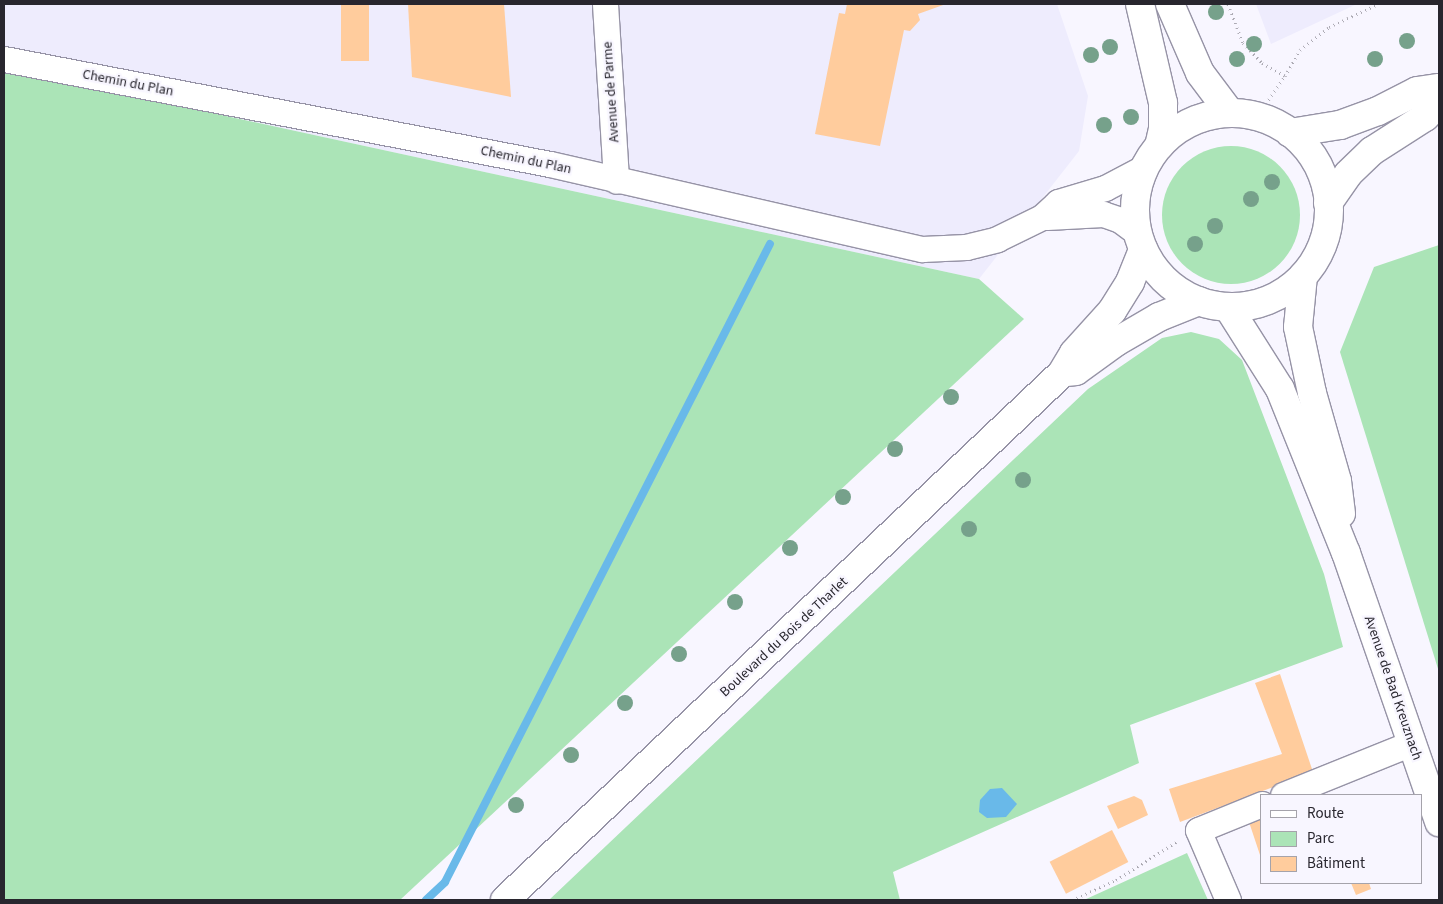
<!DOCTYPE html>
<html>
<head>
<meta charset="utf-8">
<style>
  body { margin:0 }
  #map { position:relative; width:1443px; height:904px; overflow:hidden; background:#f8f6ff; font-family:"Source Sans 3",sans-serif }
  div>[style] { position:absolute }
  .built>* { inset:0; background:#eeecfd }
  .green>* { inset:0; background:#abe4b7 }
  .round { border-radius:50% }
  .water>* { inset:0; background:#69b9e9 }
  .stream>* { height:8px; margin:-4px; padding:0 4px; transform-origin:4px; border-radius:4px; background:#69b9e9 }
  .building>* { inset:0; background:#ffcc9d; transform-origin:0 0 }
  .path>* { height:3px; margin-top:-1.5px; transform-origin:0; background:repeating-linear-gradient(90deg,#adabb4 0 1px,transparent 0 5px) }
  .roads { filter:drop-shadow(1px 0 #9693a6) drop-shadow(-1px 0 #9693a6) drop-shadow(0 1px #9693a6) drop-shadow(0 -1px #9693a6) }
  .minor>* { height:25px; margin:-12.5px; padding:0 12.5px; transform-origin:12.5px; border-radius:12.5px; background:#fff }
  .major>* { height:28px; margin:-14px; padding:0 14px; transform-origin:14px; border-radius:14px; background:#fff }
  .major>.ring { margin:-14px; padding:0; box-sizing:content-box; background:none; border:28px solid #fff; border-radius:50% }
  .trees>* { width:16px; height:16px; margin:-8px; border-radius:50%; background:#76a18b }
  span { translate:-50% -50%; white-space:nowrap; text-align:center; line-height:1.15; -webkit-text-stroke:4.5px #f8f6ff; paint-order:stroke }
  .street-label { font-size:14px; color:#28262e }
  .frame { position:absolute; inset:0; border:5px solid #28262e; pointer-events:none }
  .legend { position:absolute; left:1260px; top:794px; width:162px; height:90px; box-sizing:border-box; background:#f8f6ff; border:1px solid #a5a3ab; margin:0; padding:6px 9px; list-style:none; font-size:15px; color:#28262e }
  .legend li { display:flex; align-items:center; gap:10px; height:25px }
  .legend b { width:25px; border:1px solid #a5a3ab }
</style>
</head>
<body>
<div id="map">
  <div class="built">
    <div style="clip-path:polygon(4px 4px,1057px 4px,1088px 96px,1079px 151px,979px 279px,4px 68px)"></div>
    <div style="clip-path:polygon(1256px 4px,1357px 4px,1271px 44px)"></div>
  </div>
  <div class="green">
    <div style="clip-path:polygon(4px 68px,979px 279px,1024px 319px,400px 900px,4px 900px)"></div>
    <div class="round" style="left:1162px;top:146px;width:138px;height:138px"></div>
    <div style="clip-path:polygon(1439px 245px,1439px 672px,1340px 352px,1374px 267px)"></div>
    <div style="clip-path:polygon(1191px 332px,1219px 339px,1242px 360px,1324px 574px,1343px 647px,1130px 725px,1139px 763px,893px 872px,900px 900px,549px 900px,1088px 389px,1162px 338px)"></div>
    <div style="clip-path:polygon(1187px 853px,1208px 900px,1084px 900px)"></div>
  </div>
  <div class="water">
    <div style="clip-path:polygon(1002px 788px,1017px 804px,1006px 817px,987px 818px,979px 812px,980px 800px,990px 789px)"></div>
  </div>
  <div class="stream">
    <div style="left:426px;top:900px;width:26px;rotate:-43deg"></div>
    <div style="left:445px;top:882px;width:716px;rotate:-63.01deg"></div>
  </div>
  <div class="building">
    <div style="left:341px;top:4px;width:28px;height:57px"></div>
    <div style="clip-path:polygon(408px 4px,504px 4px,511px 97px,412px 77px)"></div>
    <div style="clip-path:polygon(847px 4px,946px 4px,918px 14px,920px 20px,910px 31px,904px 30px,880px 146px,815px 134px,839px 13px,845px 14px)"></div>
    <div style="clip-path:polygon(1280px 674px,1313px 772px,1180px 822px,1169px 789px,1282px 754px,1255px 683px)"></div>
    <div style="clip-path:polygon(1134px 796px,1142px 800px,1148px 815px,1118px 829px,1107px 806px)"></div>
    <div style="clip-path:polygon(1262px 814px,1262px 857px,1261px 858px,1248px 819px)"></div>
    <div style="left:1112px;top:830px;width:36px;height:70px;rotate:63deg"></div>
    <div style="clip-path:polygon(1351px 883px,1369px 883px,1371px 889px,1356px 895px)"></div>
  </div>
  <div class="path">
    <div style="left:1228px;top:4px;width:42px;rotate:69deg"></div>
    <div style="left:1243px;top:43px;width:28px;rotate:46deg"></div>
    <div style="left:1262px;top:63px;width:26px;rotate:29deg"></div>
    <div style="left:1285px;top:76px;width:30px;rotate:-60deg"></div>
    <div style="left:1300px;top:50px;width:37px;rotate:-38deg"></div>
    <div style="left:1329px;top:27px;width:54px;rotate:-25.1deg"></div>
    <div style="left:1257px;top:116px;width:49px;rotate:-55deg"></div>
    <div style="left:1072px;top:900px;width:48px;rotate:-24.4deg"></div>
    <div style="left:1116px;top:880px;width:73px;rotate:-32.2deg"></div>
  </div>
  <div class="roads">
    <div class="minor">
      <div style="left:605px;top:4px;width:177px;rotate:86.4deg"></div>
      <div style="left:4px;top:59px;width:556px;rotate:10.89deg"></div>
      <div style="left:550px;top:164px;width:382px;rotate:12.9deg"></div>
      <div style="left:922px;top:249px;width:44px;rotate:-2.6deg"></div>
      <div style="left:966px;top:247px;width:32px;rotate:-14deg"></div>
      <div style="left:997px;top:239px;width:50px;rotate:-26.1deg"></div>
      <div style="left:1042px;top:217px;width:22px;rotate:-43deg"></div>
      <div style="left:1058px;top:202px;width:49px;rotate:-16.6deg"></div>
      <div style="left:1105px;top:188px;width:45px;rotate:-27.7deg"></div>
      <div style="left:1047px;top:217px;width:56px;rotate:-3.1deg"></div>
      <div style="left:1103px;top:214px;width:18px;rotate:19deg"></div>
      <div style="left:1120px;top:220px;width:21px;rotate:37deg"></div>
      <div style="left:1283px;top:795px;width:139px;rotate:-22deg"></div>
      <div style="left:1228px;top:900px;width:76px;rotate:-113.2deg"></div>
      <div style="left:1198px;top:830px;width:69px;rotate:-22.1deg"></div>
    </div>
    <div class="major">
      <div style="left:1140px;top:4px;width:102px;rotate:76.9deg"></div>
      <div style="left:1163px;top:103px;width:26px;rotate:90deg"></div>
      <div style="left:1163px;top:129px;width:17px;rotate:103deg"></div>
      <div style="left:1170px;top:4px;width:75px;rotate:66.5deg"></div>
      <div style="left:1200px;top:73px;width:50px;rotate:53.1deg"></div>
      <div class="ring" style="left:1135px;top:113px;width:166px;height:166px"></div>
      <div style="left:1290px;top:133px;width:51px;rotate:-9.1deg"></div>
      <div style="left:1340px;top:125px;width:40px;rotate:-20.2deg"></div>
      <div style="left:1378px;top:111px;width:44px;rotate:-27.1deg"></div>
      <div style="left:1417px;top:91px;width:22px;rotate:-8deg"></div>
      <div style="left:1328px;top:203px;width:35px;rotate:-55deg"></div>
      <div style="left:1348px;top:174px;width:33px;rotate:-44deg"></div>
      <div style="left:1372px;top:151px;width:63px;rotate:-32.7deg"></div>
      <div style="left:1425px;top:117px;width:20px;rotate:-45deg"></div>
      <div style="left:1303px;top:276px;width:51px;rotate:95.6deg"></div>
      <div style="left:1298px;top:327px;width:67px;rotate:78deg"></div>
      <div style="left:1312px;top:393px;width:91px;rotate:74.1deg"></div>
      <div style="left:1337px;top:481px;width:33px;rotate:83deg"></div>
      <div style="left:1228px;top:307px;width:97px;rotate:57.6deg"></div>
      <div style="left:1280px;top:389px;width:177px;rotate:68.1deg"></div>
      <div style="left:1346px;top:553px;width:285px;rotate:70.9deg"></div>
      <div style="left:1066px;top:372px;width:10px;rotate:-6deg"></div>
      <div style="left:1076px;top:371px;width:49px;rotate:-35.9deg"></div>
      <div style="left:1116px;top:342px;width:50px;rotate:-30.2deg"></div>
      <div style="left:1159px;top:317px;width:43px;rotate:-21.8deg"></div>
      <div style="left:505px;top:900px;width:767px;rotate:-43.41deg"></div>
      <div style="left:1062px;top:373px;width:23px;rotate:-59deg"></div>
      <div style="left:1074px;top:353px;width:57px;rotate:-47.9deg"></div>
      <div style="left:1112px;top:311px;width:34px;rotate:-58deg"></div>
      <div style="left:1130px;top:282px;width:35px;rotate:-68deg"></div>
    </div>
  </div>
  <div class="trees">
    <div style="left:1216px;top:12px"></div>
    <div style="left:1407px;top:41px"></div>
    <div style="left:1254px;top:44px"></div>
    <div style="left:1110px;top:47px"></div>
    <div style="left:1091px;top:55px"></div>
    <div style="left:1237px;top:59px"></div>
    <div style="left:1375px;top:59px"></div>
    <div style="left:1131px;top:117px"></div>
    <div style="left:1104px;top:125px"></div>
    <div style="left:1272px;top:182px"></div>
    <div style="left:1251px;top:199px"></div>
    <div style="left:1215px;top:226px"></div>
    <div style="left:1195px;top:244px"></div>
    <div style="left:951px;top:397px"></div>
    <div style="left:895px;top:449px"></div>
    <div style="left:1023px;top:480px"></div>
    <div style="left:843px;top:497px"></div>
    <div style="left:969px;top:529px"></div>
    <div style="left:790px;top:548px"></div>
    <div style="left:735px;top:602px"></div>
    <div style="left:679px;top:654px"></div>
    <div style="left:625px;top:703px"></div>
    <div style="left:571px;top:755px"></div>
    <div style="left:516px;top:805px"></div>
  </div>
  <div class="street-label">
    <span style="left:128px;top:83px;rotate:11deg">Chemin du Plan</span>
    <span style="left:611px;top:92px;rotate:-94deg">Avenue de Parme</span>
    <span style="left:526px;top:160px;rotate:12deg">Chemin du Plan</span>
    <span style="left:784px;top:637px;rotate:-43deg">Boulevard du Bois de Tharlet</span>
    <span style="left:1393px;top:688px;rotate:71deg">Avenue de Bad Kreuznach</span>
  </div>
  <div class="frame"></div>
  <ul class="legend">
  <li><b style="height:6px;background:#fff"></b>Route</li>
  <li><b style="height:14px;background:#abe4b7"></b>Parc</li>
  <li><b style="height:14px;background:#ffcc9d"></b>Bâtiment</li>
  </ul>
</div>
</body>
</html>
